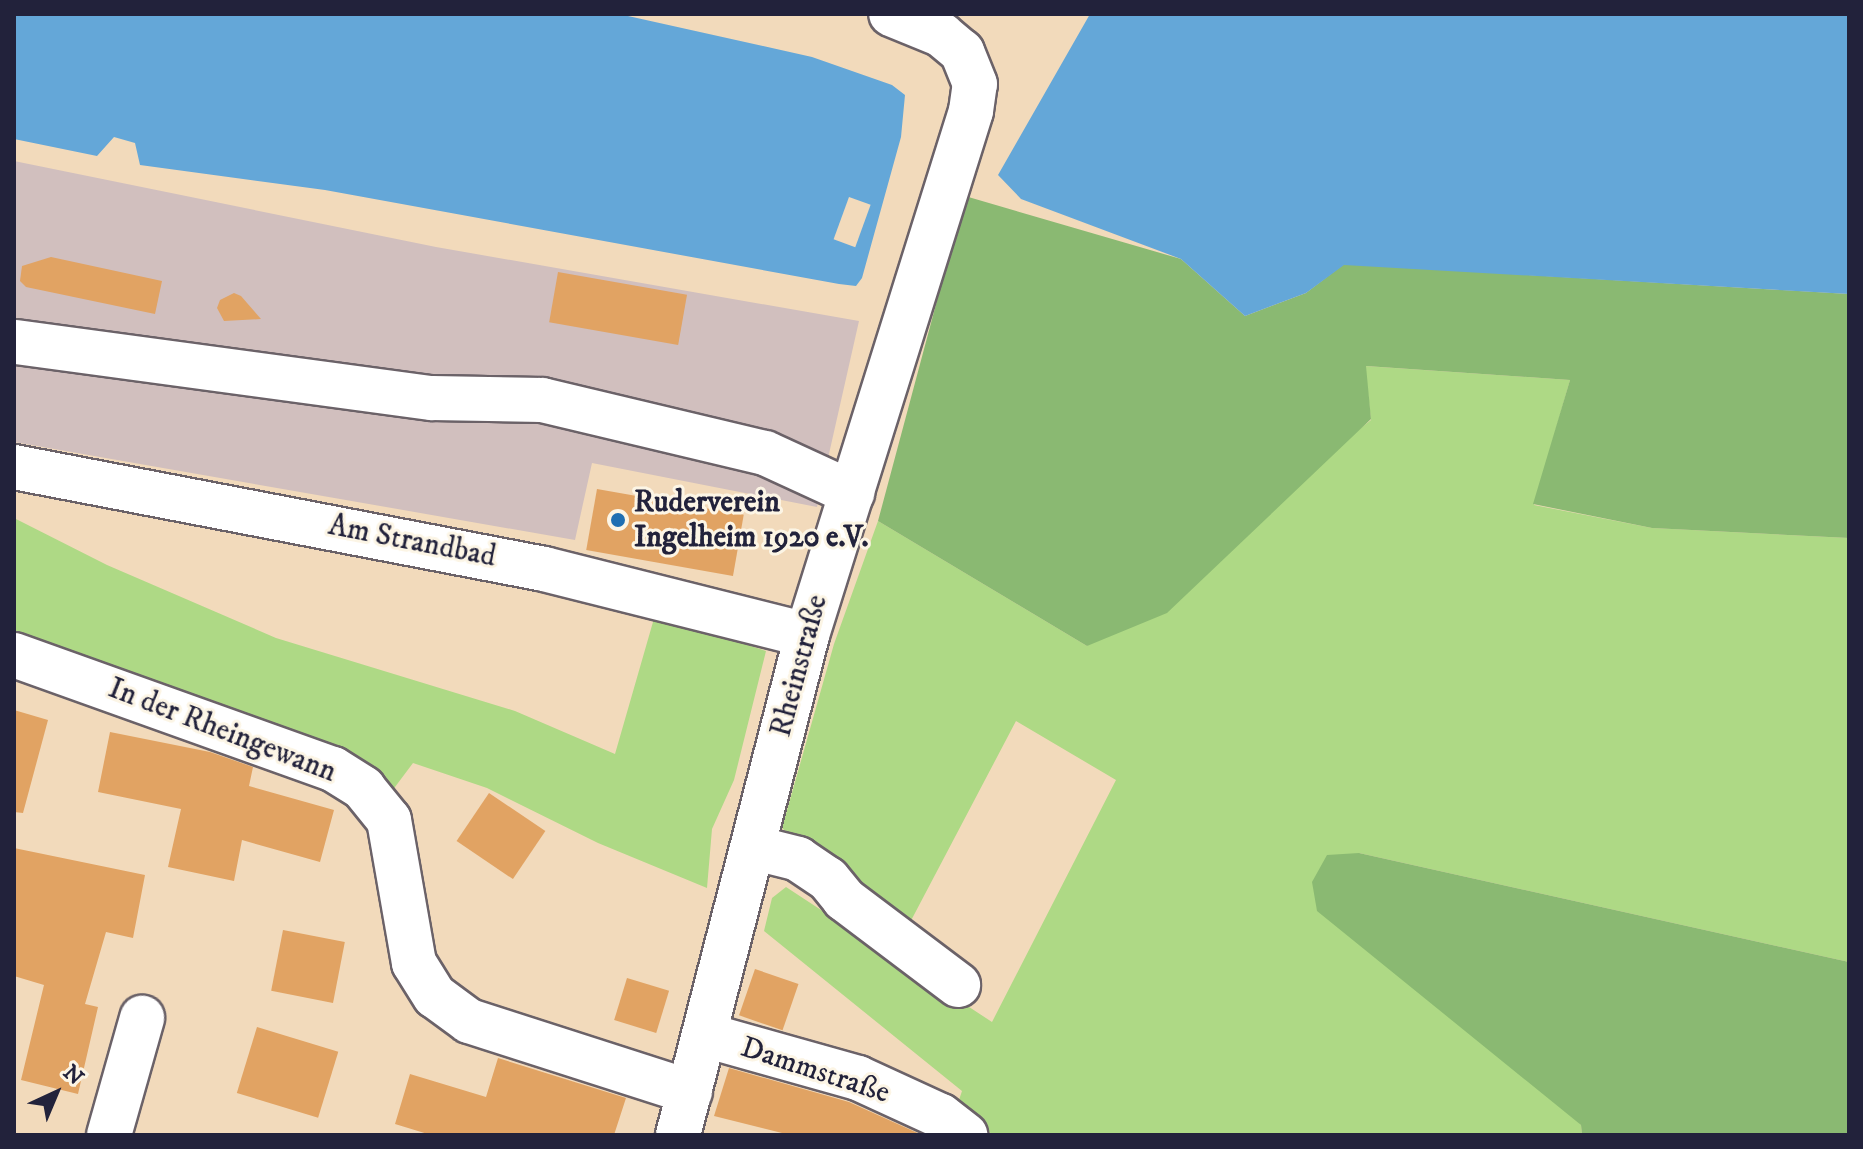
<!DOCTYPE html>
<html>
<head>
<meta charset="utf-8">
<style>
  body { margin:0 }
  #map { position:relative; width:1863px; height:1149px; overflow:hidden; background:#f2dabb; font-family:"IM FELL DW Pica",serif }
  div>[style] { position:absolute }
  .industrial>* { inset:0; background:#d1bfbe }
  .green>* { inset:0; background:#aed985 }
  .forest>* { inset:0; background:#8ab972 }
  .water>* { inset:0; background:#64a7d8 }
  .pier>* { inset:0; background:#f2dabb; transform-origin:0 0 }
  .building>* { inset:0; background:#e1a363; transform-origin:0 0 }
  .roads { filter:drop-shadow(2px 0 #6b6268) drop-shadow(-2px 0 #6b6268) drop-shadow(0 2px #6b6268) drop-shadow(0 -2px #6b6268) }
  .minor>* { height:44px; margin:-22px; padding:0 22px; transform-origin:22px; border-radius:22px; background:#fff }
  .dots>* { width:22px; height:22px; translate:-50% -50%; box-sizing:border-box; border:4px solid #fcf5e5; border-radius:50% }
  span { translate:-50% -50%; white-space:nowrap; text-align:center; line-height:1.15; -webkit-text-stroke:6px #fcf5e5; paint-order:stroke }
  .poi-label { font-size:30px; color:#22223b; font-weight:700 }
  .left { translate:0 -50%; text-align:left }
  .street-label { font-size:30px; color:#22223b }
  .frame { position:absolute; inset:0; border:16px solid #22223b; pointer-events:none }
  .north { position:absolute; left:16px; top:1053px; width:80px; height:80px; -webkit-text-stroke:6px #fcf5e5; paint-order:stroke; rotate:44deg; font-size:22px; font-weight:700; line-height:32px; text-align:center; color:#22223b }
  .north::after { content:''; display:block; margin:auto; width:28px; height:36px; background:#22223b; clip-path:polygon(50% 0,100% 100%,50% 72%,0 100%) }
</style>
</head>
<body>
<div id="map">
  <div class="industrial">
    <div style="clip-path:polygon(14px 161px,436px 247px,859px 321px,817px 507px,592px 463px,575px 540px,14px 442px)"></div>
  </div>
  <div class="green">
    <div style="clip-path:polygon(1365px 366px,1570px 380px,1534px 505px,1652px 528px,1849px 538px,1849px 962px,1359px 853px,1581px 1125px,1582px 1135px,993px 1135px,957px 1106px,962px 1091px,764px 931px,772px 898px,786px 887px,992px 1022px,1116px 780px,1016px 721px,905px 932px,782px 828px,834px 644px,878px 521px,1087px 646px,1371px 420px)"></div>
    <div style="clip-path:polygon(14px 518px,107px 565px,276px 638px,515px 711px,615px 754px,655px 615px,766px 651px,734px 780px,712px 829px,707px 888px,598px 843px,487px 788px,413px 763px,392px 791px,14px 637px)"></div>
  </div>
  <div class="forest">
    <div style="clip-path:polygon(965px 196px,1181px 259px,1245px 316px,1306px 293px,1344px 264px,1849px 294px,1849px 538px,1652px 528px,1533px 504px,1570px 380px,1366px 366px,1371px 419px,1167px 613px,1087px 646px,878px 521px)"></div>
    <div style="clip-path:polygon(1359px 853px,1849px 962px,1849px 1135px,1582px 1135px,1581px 1125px,1317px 911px,1312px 882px,1327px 855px)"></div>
  </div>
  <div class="water">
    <div style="clip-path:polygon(14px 14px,619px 14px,812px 57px,892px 85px,905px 95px,901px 137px,862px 278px,856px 286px,839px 284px,325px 190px,140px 165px,135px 143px,114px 137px,97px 156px,14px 139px)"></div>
    <div style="clip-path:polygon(1090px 14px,1849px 14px,1849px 294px,1344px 265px,1306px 293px,1245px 316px,1181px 259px,1021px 199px,998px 175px)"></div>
  </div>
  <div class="pier">
    <div style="left:849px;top:197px;width:23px;height:45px;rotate:20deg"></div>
  </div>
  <div class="building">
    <div style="clip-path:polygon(51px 257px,162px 281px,155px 314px,26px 287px,20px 281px,22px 266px)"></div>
    <div style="left:558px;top:272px;width:131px;height:51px;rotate:10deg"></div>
    <div style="clip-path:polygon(234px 293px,241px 296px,261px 319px,224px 321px,217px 308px,220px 300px)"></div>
    <div style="left:597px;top:489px;width:149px;height:62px;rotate:10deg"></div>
    <div style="clip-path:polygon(14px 710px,48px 720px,23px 813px,14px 812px)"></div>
    <div style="clip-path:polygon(110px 732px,210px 752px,253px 767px,249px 786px,334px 810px,320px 862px,242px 840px,234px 881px,168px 867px,181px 809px,98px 792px)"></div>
    <div style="left:489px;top:793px;width:68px;height:58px;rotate:34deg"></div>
    <div style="clip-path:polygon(14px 848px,145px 875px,133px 938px,106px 932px,85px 1004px,98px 1007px,78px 1094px,21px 1080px,44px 985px,14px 976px)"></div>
    <div style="left:283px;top:930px;width:63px;height:62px;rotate:11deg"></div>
    <div style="left:755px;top:969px;width:46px;height:49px;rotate:19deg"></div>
    <div style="left:627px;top:978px;width:44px;height:44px;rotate:17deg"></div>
    <div style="left:257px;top:1027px;width:85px;height:69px;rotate:17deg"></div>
    <div style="clip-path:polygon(498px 1058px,626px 1098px,614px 1135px,431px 1135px,395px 1124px,410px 1074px,486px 1097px)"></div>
    <div style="clip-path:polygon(729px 1068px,849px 1102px,922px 1135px,790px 1135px,714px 1116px)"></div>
  </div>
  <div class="roads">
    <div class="minor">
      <div style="left:16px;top:342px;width:420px;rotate:7.7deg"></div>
      <div style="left:432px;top:398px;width:110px;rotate:1deg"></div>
      <div style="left:542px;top:400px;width:229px;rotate:13.4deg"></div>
      <div style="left:765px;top:453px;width:96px;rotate:24.7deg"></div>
      <div style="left:14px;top:467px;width:540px;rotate:10.89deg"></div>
      <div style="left:544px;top:569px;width:271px;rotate:14.1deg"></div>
      <div style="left:14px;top:655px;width:339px;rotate:19.7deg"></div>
      <div style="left:333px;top:769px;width:36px;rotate:32deg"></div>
      <div style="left:363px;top:788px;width:41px;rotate:50.9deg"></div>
      <div style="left:389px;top:820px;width:145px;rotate:80.1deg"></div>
      <div style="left:414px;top:963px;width:39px;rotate:58deg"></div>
      <div style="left:435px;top:996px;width:42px;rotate:36.3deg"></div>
      <div style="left:469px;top:1021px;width:232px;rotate:17.8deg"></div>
      <div style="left:767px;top:851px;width:32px;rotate:14deg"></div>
      <div style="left:798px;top:859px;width:36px;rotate:34deg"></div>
      <div style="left:828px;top:879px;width:26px;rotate:51deg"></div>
      <div style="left:844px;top:899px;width:143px;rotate:37deg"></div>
      <div style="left:705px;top:1035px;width:159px;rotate:15.7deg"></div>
      <div style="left:858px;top:1078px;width:91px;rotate:24.6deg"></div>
      <div style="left:941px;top:1116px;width:31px;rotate:38deg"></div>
      <div style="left:109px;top:1135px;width:122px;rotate:-74.2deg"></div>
      <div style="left:678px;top:1135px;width:516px;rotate:-75.53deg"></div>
      <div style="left:807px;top:635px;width:549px;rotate:-72.62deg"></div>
      <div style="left:971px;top:111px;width:27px;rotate:-82deg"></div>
      <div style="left:975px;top:84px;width:35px;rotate:-112deg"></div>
      <div style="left:962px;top:52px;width:26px;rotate:-140deg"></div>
      <div style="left:942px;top:35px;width:55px;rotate:-157.6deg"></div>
    </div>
  </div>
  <div class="dots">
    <div style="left:618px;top:520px;background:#1f6fb2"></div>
  </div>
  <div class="poi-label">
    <span class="left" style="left:634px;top:520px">Ruderverein<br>Ingelheim 1920 e.V.</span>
  </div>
  <div class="street-label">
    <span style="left:412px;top:542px;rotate:11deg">Am Strandbad</span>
    <span style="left:800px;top:666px;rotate:-75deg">Rheinstraße</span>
    <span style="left:222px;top:731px;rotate:21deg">In der Rheingewann</span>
    <span style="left:815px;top:1071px;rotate:18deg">Dammstraße</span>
  </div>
  <div class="frame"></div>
  <div class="north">N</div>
</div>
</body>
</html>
